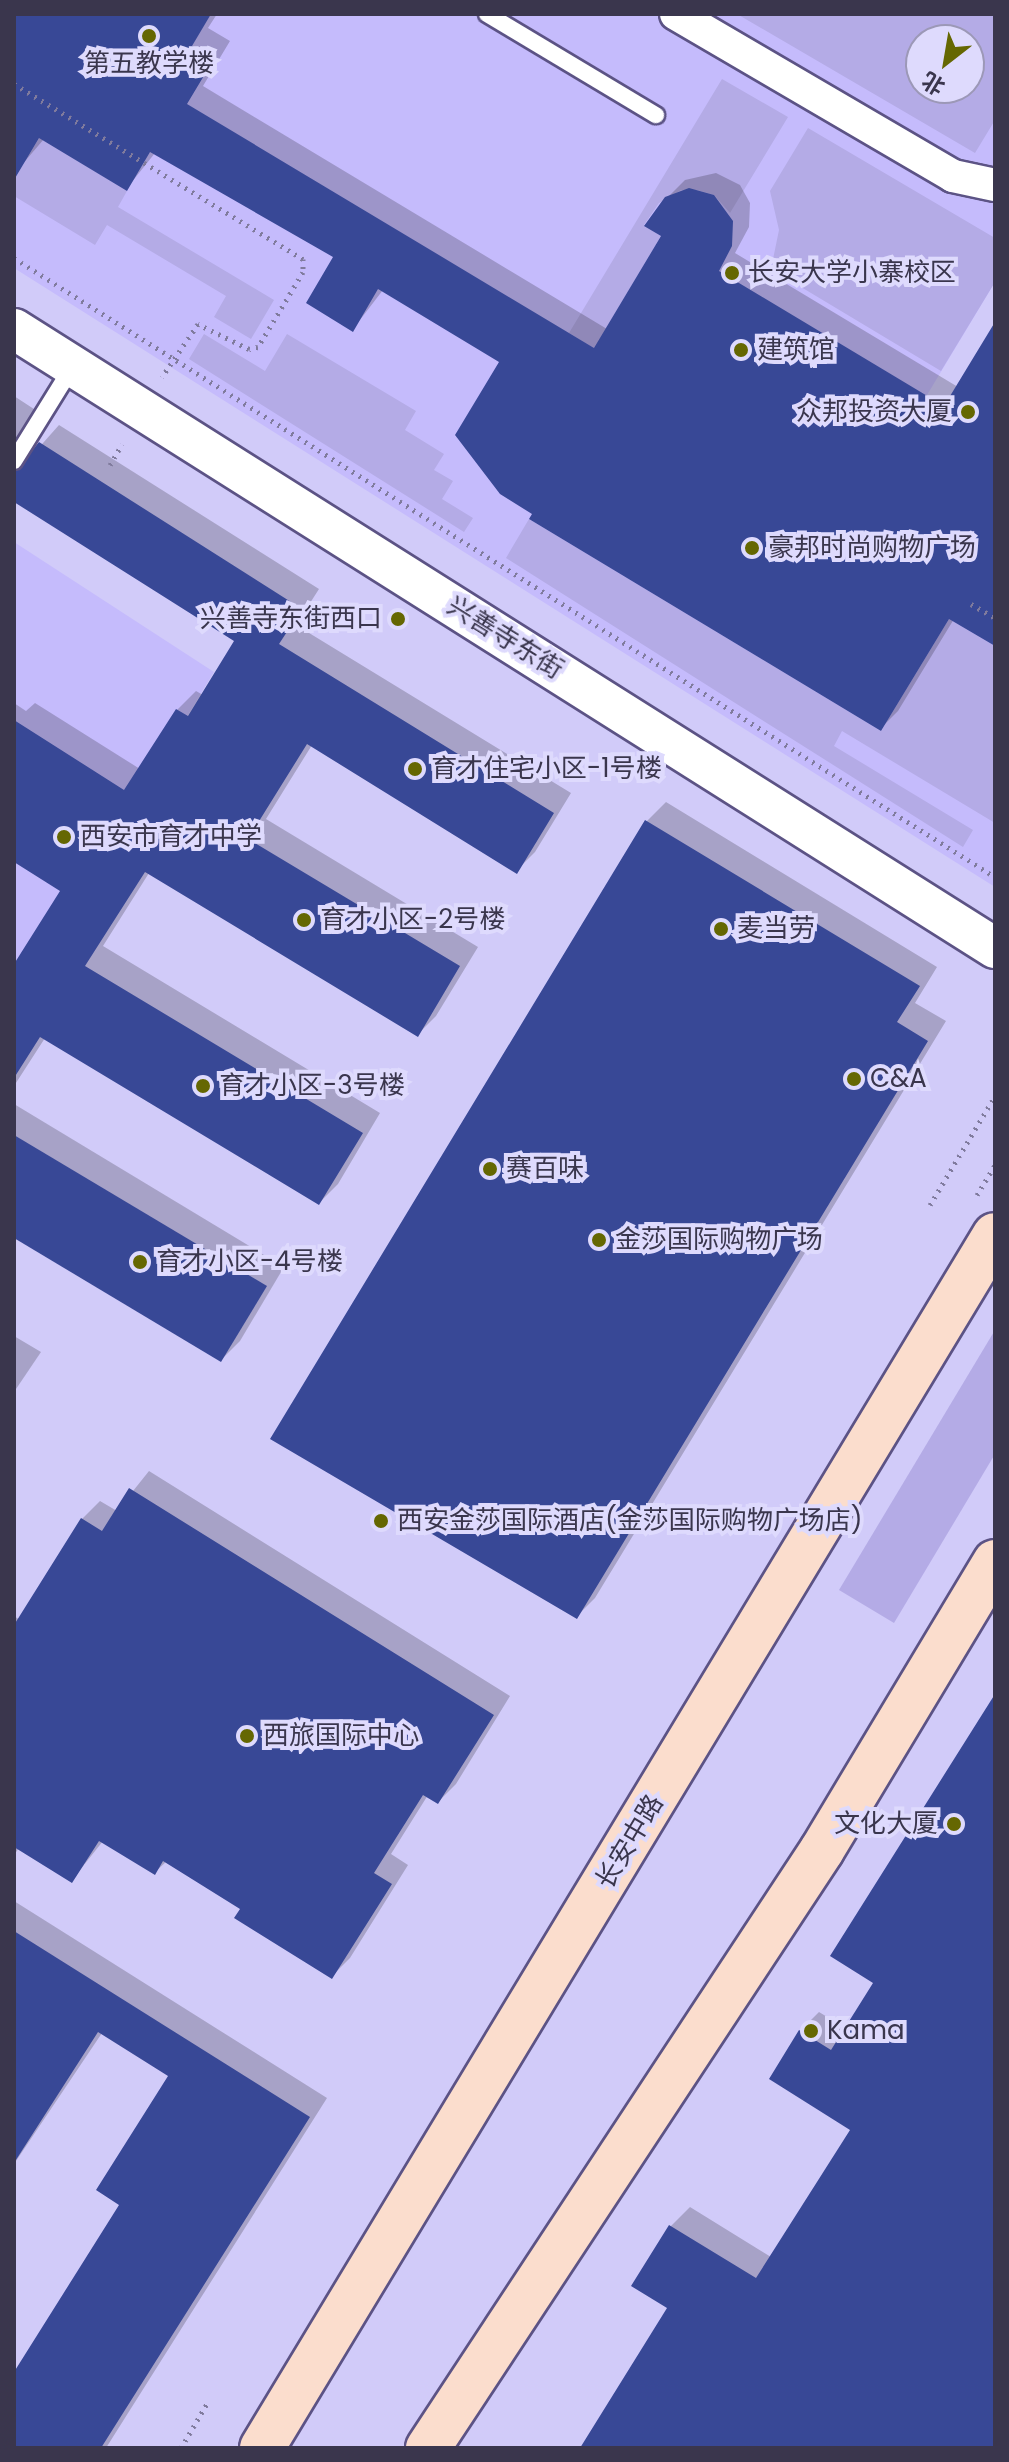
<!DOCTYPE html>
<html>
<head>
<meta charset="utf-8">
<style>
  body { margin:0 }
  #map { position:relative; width:1009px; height:2462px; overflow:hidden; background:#d1cbf9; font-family:Poppins,"Noto Sans SC",sans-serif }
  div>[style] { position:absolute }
  .built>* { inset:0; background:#c5bbfc }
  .green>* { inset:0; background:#b4abe6 }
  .shadow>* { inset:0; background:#0003 }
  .building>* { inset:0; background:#384896 }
  .path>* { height:5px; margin-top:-2.5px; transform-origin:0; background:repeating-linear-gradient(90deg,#807b9d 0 2px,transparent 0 8px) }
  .roads { filter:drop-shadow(2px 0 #5c5385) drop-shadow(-2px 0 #5c5385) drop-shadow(0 2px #5c5385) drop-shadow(0 -2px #5c5385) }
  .service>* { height:16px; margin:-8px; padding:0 8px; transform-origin:8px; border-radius:8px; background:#fff }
  .minor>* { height:32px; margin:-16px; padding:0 16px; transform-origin:16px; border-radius:16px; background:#fff }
  .tertiary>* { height:40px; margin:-20px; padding:0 20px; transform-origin:20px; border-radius:20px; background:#fff }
  .primary>* { height:44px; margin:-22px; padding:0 22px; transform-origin:22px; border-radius:22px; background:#fbddcd }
  .dots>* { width:22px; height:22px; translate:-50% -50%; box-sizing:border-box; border:4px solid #dedafd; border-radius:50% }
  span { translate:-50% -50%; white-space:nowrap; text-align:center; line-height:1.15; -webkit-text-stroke:8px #dedafd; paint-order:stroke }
  .poi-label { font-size:26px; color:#3a364d }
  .left { translate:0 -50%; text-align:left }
  .right { translate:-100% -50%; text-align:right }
  .street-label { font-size:26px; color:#3a364d }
  .frame { position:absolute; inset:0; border:16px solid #3a364d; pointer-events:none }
  .north { position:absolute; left:905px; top:24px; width:80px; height:80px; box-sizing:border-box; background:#dedafd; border:2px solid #9c98b7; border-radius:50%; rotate:211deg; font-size:22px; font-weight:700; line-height:32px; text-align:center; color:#3a364d }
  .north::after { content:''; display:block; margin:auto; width:28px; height:36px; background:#656702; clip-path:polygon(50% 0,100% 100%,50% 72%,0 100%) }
</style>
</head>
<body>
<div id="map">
  <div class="built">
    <div style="clip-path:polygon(evenodd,14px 14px,995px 14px,995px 282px,927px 395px,944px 406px,995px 567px,995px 887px,14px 268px,14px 14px,921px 40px,969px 40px,969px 88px,921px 88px,921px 40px)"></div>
    <div style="clip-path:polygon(14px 542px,214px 672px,14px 1003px)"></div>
  </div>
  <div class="green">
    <div style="clip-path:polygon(evenodd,737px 14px,995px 14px,995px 120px,975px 153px,737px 14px,921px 40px,969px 40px,969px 88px,921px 88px,921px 40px)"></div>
    <div style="clip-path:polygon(722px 79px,788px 117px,730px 213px,714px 195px,697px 190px,681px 190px,659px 203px,644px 225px,661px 236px,604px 332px,887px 502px,877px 518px,569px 333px)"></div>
    <div style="clip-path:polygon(53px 115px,73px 158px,127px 191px,118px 207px,274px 300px,251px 339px,214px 317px,226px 296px,107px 225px,95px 245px,14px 196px,14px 180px)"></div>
    <div style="clip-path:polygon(808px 128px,995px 238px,995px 282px,941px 371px,771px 269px,779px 230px,770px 191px)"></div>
    <div style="clip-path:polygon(204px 334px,265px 371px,287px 334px,416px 411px,405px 430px,444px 454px,434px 470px,453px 481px,442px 499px,473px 518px,464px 532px,189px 359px)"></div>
    <div style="clip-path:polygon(529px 519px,881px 731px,949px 619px,995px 646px,995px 823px,842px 731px,834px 746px,973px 830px,963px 847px,506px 558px)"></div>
    <div style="clip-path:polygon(995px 1330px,995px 1454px,894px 1623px,839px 1590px)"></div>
  </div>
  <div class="shadow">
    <div style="clip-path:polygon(14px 14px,217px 14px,208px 28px,230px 41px,203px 86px,607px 329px,664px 235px,667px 198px,685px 180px,716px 173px,740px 185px,750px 203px,749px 227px,735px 253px,958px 387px,995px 326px,995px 644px,954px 619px,898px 711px,881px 728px,535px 513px,502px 361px,383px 290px,353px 329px,336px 257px,155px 153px,127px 188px,44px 139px,14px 174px)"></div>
    <div style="clip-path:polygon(14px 396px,37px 411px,26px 452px,35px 452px,59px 425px,319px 589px,296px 625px,571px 793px,535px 852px,516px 871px,312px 745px,266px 819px,478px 947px,436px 1016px,417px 1035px,149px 873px,103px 946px,380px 1113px,338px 1184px,319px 1203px,45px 1038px,14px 1086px,14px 968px,63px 891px,14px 860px,14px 703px,26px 711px,35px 703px,140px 769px,177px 710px,196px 691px,203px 695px,237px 640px,14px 499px)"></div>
    <div style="clip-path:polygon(666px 802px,937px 967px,915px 1003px,946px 1021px,595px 1598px,576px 1617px,647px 821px)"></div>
    <div style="clip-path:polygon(14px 1104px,284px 1267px,240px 1341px,221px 1360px,14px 1236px)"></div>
    <div style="clip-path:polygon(14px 1336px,41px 1352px,14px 1392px)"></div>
    <div style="clip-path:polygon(149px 1471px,510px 1696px,456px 1784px,438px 1802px,428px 1795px,391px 1854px,408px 1865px,350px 1958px,332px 1976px,243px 1908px,167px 1861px,154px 1873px,103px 1841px,72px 1880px,19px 1848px,14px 1855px,14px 1616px,20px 1620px,82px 1519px,100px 1501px,117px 1511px)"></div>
    <div style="clip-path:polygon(995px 1696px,995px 2448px,583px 2448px,670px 2307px,634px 2285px,671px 2226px,690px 2207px,771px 2257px,853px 2129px,800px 2031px,819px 2012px,847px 2029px,876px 1982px)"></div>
    <div style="clip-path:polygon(14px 1901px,327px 2098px,106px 2448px,14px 2448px,14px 2375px,122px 2204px,170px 2075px,102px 2033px,14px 2164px)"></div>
  </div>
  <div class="building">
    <div style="clip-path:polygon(14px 14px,211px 14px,192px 46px,214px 59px,187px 104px,594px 348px,661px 236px,644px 226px,665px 197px,689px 188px,714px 195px,733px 221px,732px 246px,719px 271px,944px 406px,995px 322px,995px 646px,949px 619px,881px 731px,529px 519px,532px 514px,500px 494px,455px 435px,499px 362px,378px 289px,353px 332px,306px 303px,333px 257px,150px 152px,127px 191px,39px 138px,14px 180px)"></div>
    <div style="clip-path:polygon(39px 442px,302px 609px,279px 644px,554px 813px,517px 874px,307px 744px,248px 839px,460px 966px,418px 1037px,145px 872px,85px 966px,363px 1133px,319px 1205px,40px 1037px,14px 1078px,14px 964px,60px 891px,14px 862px,14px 720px,124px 790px,176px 709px,188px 716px,234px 641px,14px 502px,14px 472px)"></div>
    <div style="clip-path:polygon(645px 820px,920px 986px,897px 1022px,928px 1041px,577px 1619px,270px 1439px)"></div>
    <div style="clip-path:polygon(14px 1135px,267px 1286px,221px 1362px,14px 1238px)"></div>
    <div style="clip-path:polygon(129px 1488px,494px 1715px,438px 1804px,423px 1795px,374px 1873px,392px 1884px,332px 1979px,234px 1918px,240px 1909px,163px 1861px,155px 1875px,99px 1841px,72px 1883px,14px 1847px,14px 1625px,81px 1518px,102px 1531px)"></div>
    <div style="clip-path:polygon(995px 1694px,995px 2448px,580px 2448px,667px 2308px,631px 2286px,669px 2225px,756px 2278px,850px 2130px,769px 2079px,799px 2030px,831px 2050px,873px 1983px,830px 1956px)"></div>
    <div style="clip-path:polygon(14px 1931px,310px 2117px,101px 2448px,14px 2448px,14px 2372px,119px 2205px,96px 2190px,168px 2076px,98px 2032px,14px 2163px)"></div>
  </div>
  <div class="path">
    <div style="left:14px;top:84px;width:338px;rotate:31.2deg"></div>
    <div style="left:303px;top:259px;width:13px;rotate:90deg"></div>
    <div style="left:303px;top:272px;width:87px;rotate:121deg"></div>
    <div style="left:258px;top:347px;width:9px;rotate:167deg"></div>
    <div style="left:249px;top:349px;width:57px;rotate:-153.9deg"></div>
    <div style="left:198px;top:324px;width:64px;rotate:124.2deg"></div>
    <div style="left:14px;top:258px;width:1160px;rotate:32.25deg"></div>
    <div style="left:110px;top:465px;width:24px;rotate:-60deg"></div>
    <div style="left:971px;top:604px;width:28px;rotate:30deg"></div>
    <div style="left:977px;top:1195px;width:35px;rotate:-59deg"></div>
    <div style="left:930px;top:1205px;width:127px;rotate:-59.2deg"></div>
    <div style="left:181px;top:2448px;width:53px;rotate:-59.6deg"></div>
  </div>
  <div class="roads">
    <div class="service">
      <div style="left:487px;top:14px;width:197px;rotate:30.9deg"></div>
      <div style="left:14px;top:461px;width:112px;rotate:-58.2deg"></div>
    </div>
    <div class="minor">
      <div style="left:676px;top:14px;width:321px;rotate:30.3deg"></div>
      <div style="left:953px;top:176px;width:43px;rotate:12.1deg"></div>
    </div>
    <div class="tertiary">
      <div style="left:14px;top:329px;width:1160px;rotate:32.25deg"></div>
    </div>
    <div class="primary">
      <div style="left:262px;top:2448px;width:1417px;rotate:-58.86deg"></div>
      <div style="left:428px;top:2448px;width:716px;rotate:-56.62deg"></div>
      <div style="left:822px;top:1850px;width:336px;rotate:-59deg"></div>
    </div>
  </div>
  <div class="dots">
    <div style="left:149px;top:36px;background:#656702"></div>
    <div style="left:732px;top:273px;background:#656702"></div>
    <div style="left:741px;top:350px;background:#656702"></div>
    <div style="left:968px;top:412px;background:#656702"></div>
    <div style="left:752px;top:548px;background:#656702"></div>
    <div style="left:398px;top:619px;background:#656702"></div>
    <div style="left:415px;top:769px;background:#656702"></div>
    <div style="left:64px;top:837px;background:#656702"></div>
    <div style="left:304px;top:920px;background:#656702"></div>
    <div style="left:721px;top:929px;background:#656702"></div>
    <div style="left:854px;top:1079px;background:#656702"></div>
    <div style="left:203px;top:1086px;background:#656702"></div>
    <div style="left:490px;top:1169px;background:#656702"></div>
    <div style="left:599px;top:1240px;background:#656702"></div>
    <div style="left:140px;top:1262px;background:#656702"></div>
    <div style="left:381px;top:1521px;background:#656702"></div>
    <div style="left:247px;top:1736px;background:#656702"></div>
    <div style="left:954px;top:1824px;background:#656702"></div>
    <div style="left:811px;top:2031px;background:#656702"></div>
  </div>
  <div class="poi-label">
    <span style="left:149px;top:64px">第五教学楼</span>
    <span class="left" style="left:748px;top:273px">长安大学小寨校区</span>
    <span class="left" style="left:757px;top:350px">建筑馆</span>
    <span class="right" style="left:952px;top:412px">众邦投资大厦</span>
    <span class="left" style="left:768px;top:548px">豪邦时尚购物广场</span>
    <span class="right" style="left:382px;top:619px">兴善寺东街西口</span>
    <span class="left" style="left:431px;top:769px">育才住宅小区-1号楼</span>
    <span class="left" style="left:80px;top:837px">西安市育才中学</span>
    <span class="left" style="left:320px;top:920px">育才小区-2号楼</span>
    <span class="left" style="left:737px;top:929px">麦当劳</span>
    <span class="left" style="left:870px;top:1079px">C&amp;A</span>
    <span class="left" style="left:219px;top:1086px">育才小区-3号楼</span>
    <span class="left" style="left:506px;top:1169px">赛百味</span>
    <span class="left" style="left:615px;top:1240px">金莎国际购物广场</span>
    <span class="left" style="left:156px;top:1262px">育才小区-4号楼</span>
    <span class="left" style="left:397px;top:1521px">西安金莎国际酒店(金莎国际购物广场店)</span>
    <span class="left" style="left:263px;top:1736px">西旅国际中心</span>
    <span class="right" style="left:938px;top:1824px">文化大厦</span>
    <span class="left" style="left:827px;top:2031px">Kama</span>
  </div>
  <div class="street-label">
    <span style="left:505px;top:638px;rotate:32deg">兴善寺东街</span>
    <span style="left:630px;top:1842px;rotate:-59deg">长安中路</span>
  </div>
  <div class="frame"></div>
  <div class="north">北</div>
</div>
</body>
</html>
